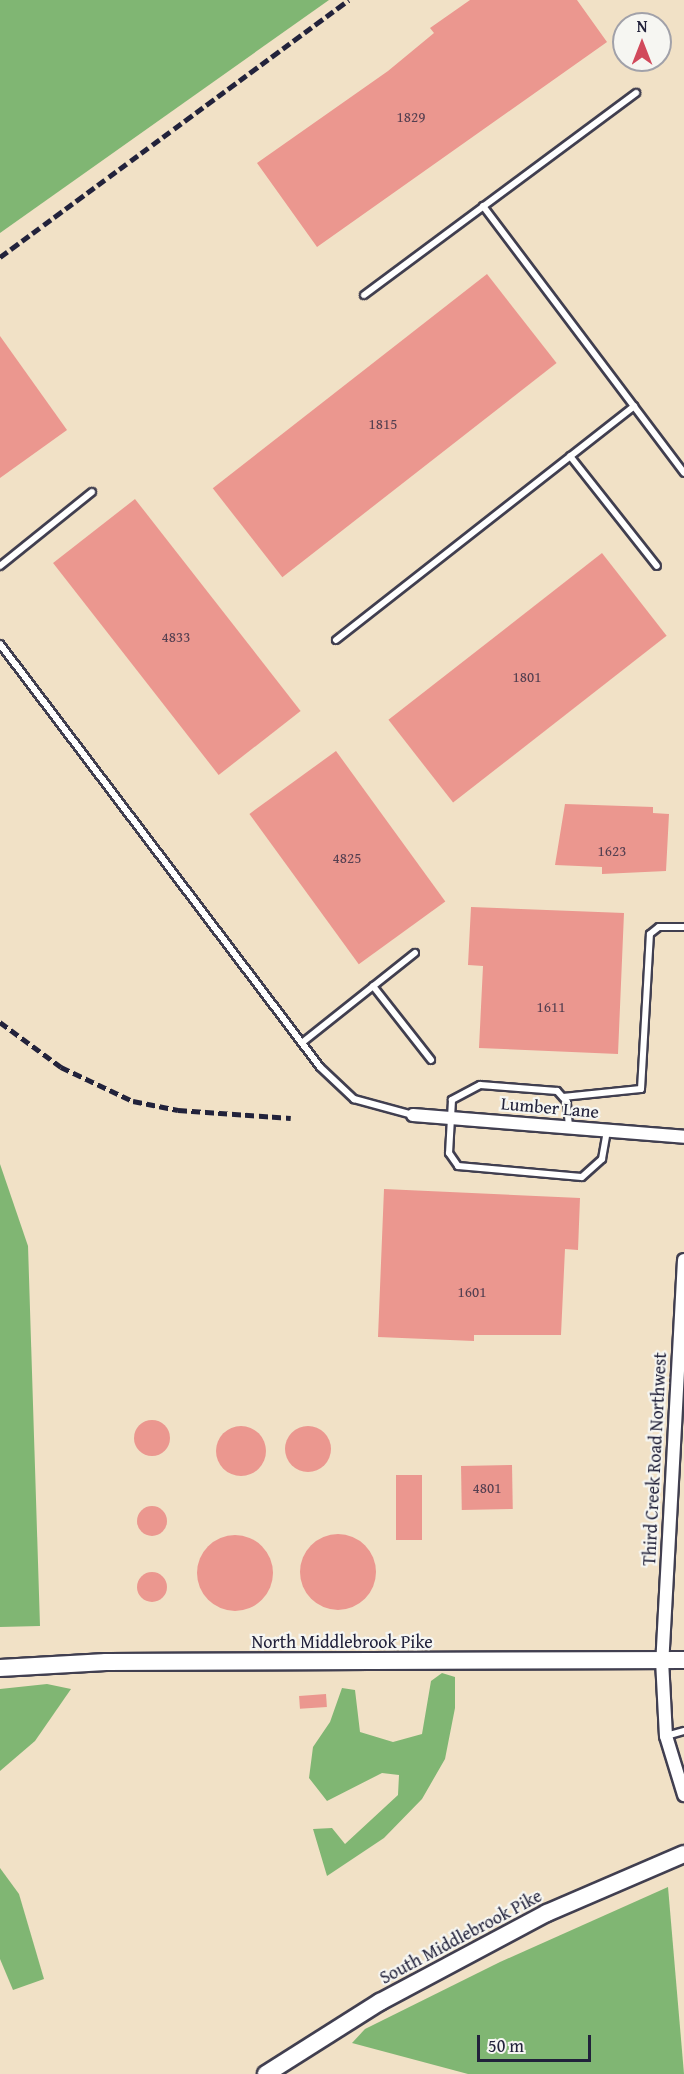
<!DOCTYPE html>
<html>
<head>
<meta charset="utf-8">
<style>
  body { margin:0 }
  #map { position:relative; width:684px; height:2074px; overflow:hidden; background:#f1e1c6; font-family:"Gentium Book Plus",serif }
  div>[style] { position:absolute }
  .forest>* { inset:0; background:#80b673 }
  .building>* { inset:0; background:#eb978f; transform-origin:0 0 }
  .round { border-radius:50% }
  .roads { filter:drop-shadow(2px 0 #413f50) drop-shadow(-2px 0 #413f50) drop-shadow(0 2px #413f50) drop-shadow(0 -2px #413f50) }
  .service>* { height:6px; margin:-3px; padding:0 3px; transform-origin:3px; border-radius:3px; background:#fff }
  .minor>* { height:12px; margin:-6px; padding:0 6px; transform-origin:6px; border-radius:6px; background:#fff }
  .secondary>* { height:16px; margin:-8px; padding:0 8px; transform-origin:8px; border-radius:8px; background:#fff }
  .rail>* { height:4.5px; margin-top:-2.25px; transform-origin:0; background:repeating-linear-gradient(90deg,#22223b 0 9px,transparent 0 13.5px) }
  span { translate:-50% -50%; white-space:nowrap; text-align:center; line-height:1.15; -webkit-text-stroke:4.5px #f6f6f2; paint-order:stroke }
  .number-label { font-size:15px; color:#543f50 }
  .number-label span { -webkit-text-stroke-width:0 }
  .street-label { font-size:18px; color:#22223b }
  .north { position:absolute; left:612px; top:12px; width:60px; height:60px; box-sizing:border-box; background:#f6f6f2; border:2px solid #a1a1a9; border-radius:50%; rotate:0deg; font-size:16px; font-weight:700; line-height:24px; text-align:center; color:#22223b }
  .north::after { content:''; display:block; margin:auto; width:21px; height:27px; background:#d1495b; clip-path:polygon(50% 0,100% 100%,50% 72%,0 100%) }
  .scale { position:absolute; left:477px; top:2035px; width:114px; height:27px; box-sizing:border-box; border:3px solid #22223b; border-top:0; padding-left:8px; font-size:18px; line-height:21px; white-space:nowrap; color:#22223b; -webkit-text-stroke:4px #f6f6f2; paint-order:stroke }
</style>
</head>
<body>
<div id="map">
  <div class="forest">
    <div style="clip-path:polygon(0 0,329px 0,0 233px)"></div>
    <div style="clip-path:polygon(0 1164px,28px 1246px,40px 1626px,0 1627px)"></div>
    <div style="clip-path:polygon(442px 1673px,455px 1677px,455px 1708px,445px 1759px,422px 1799px,384px 1838px,327px 1876px,313px 1829px,332px 1828px,345px 1844px,398px 1795px,399px 1775px,382px 1773px,327px 1801px,309px 1778px,313px 1747px,330px 1722px,342px 1688px,355px 1690px,360px 1732px,393px 1742px,422px 1734px,431px 1681px)"></div>
    <div style="clip-path:polygon(47px 1684px,71px 1689px,35px 1741px,0 1771px,0 1689px)"></div>
    <div style="clip-path:polygon(0 1868px,19px 1894px,44px 1979px,13px 1990px,0 1959px)"></div>
    <div style="clip-path:polygon(668px 1887px,684px 2074px,468px 2074px,352px 2043px,365px 2029px,500px 1962px)"></div>
  </div>
  <div class="building">
    <div style="clip-path:polygon(470px 0,577px 0,607px 42px,317px 247px,257px 163px,388px 71px,434px 33px,430px 28px)"></div>
    <div style="left:487px;top:274px;width:113px;height:348px;rotate:52deg"></div>
    <div style="clip-path:polygon(0 336px,67px 430px,0 478px)"></div>
    <div style="left:135px;top:499px;width:269px;height:104px;rotate:52deg"></div>
    <div style="left:602px;top:553px;width:105px;height:271px;rotate:52deg"></div>
    <div style="left:336px;top:751px;width:186px;height:107px;rotate:54deg"></div>
    <div style="clip-path:polygon(565px 804px,653px 807px,653px 813px,669px 814px,666px 871px,602px 874px,602px 867px,555px 865px)"></div>
    <div style="clip-path:polygon(471px 907px,624px 913px,618px 1054px,479px 1048px,483px 966px,468px 965px)"></div>
    <div style="clip-path:polygon(384px 1189px,580px 1198px,578px 1250px,565px 1249px,561px 1335px,474px 1335px,474px 1341px,378px 1337px)"></div>
    <div class="round" style="left:134px;top:1420px;width:36px;height:36px"></div>
    <div class="round" style="left:285px;top:1426px;width:46px;height:46px"></div>
    <div class="round" style="left:216px;top:1426px;width:50px;height:50px"></div>
    <div style="left:512px;top:1465px;width:44px;height:51px;rotate:89deg"></div>
    <div style="left:396px;top:1475px;width:26px;height:65px"></div>
    <div class="round" style="left:137px;top:1506px;width:30px;height:30px"></div>
    <div class="round" style="left:300px;top:1534px;width:76px;height:76px"></div>
    <div class="round" style="left:197px;top:1535px;width:76px;height:76px"></div>
    <div class="round" style="left:137px;top:1572px;width:30px;height:30px"></div>
    <div style="left:326px;top:1694px;width:13px;height:27px;rotate:86deg"></div>
  </div>
  <div class="roads">
    <div class="service">
      <div style="left:483px;top:206px;width:334px;rotate:53deg"></div>
      <div style="left:364px;top:295px;width:339px;rotate:-36.6deg"></div>
      <div style="left:570px;top:456px;width:140px;rotate:51.7deg"></div>
      <div style="left:0;top:566px;width:118px;rotate:-38.8deg"></div>
      <div style="left:336px;top:640px;width:379px;rotate:-38.1deg"></div>
      <div style="left:0;top:644px;width:530px;rotate:52.89deg"></div>
      <div style="left:320px;top:1067px;width:47px;rotate:43.3deg"></div>
      <div style="left:354px;top:1099px;width:61px;rotate:15.2deg"></div>
      <div style="left:373px;top:986px;width:94px;rotate:51.9deg"></div>
      <div style="left:303px;top:1042px;width:143px;rotate:-38.5deg"></div>
      <div style="left:563px;top:1097px;width:78px;rotate:-5.9deg"></div>
      <div style="left:641px;top:1089px;width:155px;rotate:-86.7deg"></div>
      <div style="left:650px;top:934px;width:11px;rotate:-38deg"></div>
      <div style="left:659px;top:927px;width:25px"></div>
      <div style="left:569px;top:1127px;width:25px;rotate:-95deg"></div>
      <div style="left:567px;top:1102px;width:15px;rotate:-132deg"></div>
      <div style="left:557px;top:1091px;width:77px;rotate:-175.5deg"></div>
      <div style="left:480px;top:1085px;width:32px;rotate:152deg"></div>
      <div style="left:452px;top:1100px;width:53px;rotate:93.2deg"></div>
      <div style="left:449px;top:1153px;width:16px;rotate:55deg"></div>
      <div style="left:458px;top:1166px;width:124px;rotate:5.1deg"></div>
      <div style="left:582px;top:1177px;width:27px;rotate:-42deg"></div>
      <div style="left:602px;top:1159px;width:28px;rotate:-80deg"></div>
      <div style="left:666px;top:1736px;width:19px;rotate:-16deg"></div>
    </div>
    <div class="minor">
      <div style="left:413px;top:1115px;width:272px;rotate:4.6deg"></div>
      <div style="left:684px;top:1260px;width:401px;rotate:93.1deg"></div>
      <div style="left:662px;top:1660px;width:76px;rotate:87deg"></div>
      <div style="left:666px;top:1736px;width:62px;rotate:73deg"></div>
    </div>
    <div class="secondary">
      <div style="left:0;top:1668px;width:106px;rotate:-3.2deg"></div>
      <div style="left:106px;top:1662px;width:578px;rotate:-0.2deg"></div>
      <div style="left:266px;top:2074px;width:135px;rotate:-32.3deg"></div>
      <div style="left:380px;top:2002px;width:189px;rotate:-28.1deg"></div>
      <div style="left:547px;top:1913px;width:149px;rotate:-23.3deg"></div>
    </div>
  </div>
  <div class="rail">
    <div style="left:0;top:257px;width:433px;rotate:-36.4deg"></div>
    <div style="left:0;top:1022px;width:76px;rotate:36.4deg"></div>
    <div style="left:61px;top:1067px;width:80px;rotate:25.3deg"></div>
    <div style="left:133px;top:1101px;width:46px;rotate:11.3deg"></div>
    <div style="left:178px;top:1110px;width:113px;rotate:4deg"></div>
  </div>
  <div class="number-label">
    <span style="left:411px;top:117px">1829</span>
    <span style="left:383px;top:424px">1815</span>
    <span style="left:176px;top:637px">4833</span>
    <span style="left:527px;top:677px">1801</span>
    <span style="left:612px;top:851px">1623</span>
    <span style="left:347px;top:858px">4825</span>
    <span style="left:551px;top:1007px">1611</span>
    <span style="left:472px;top:1292px">1601</span>
    <span style="left:487px;top:1488px">4801</span>
  </div>
  <div class="street-label">
    <span style="left:550px;top:1108px;rotate:5deg">Lumber Lane</span>
    <span style="left:655px;top:1459px;rotate:-87deg">Third Creek Road Northwest</span>
    <span style="left:342px;top:1642px">North Middlebrook Pike</span>
    <span style="left:461px;top:1937px;rotate:-28deg">South Middlebrook Pike</span>
  </div>
  <div class="north">N</div>
  <div class="scale">50 m</div>
</div>
</body>
</html>
